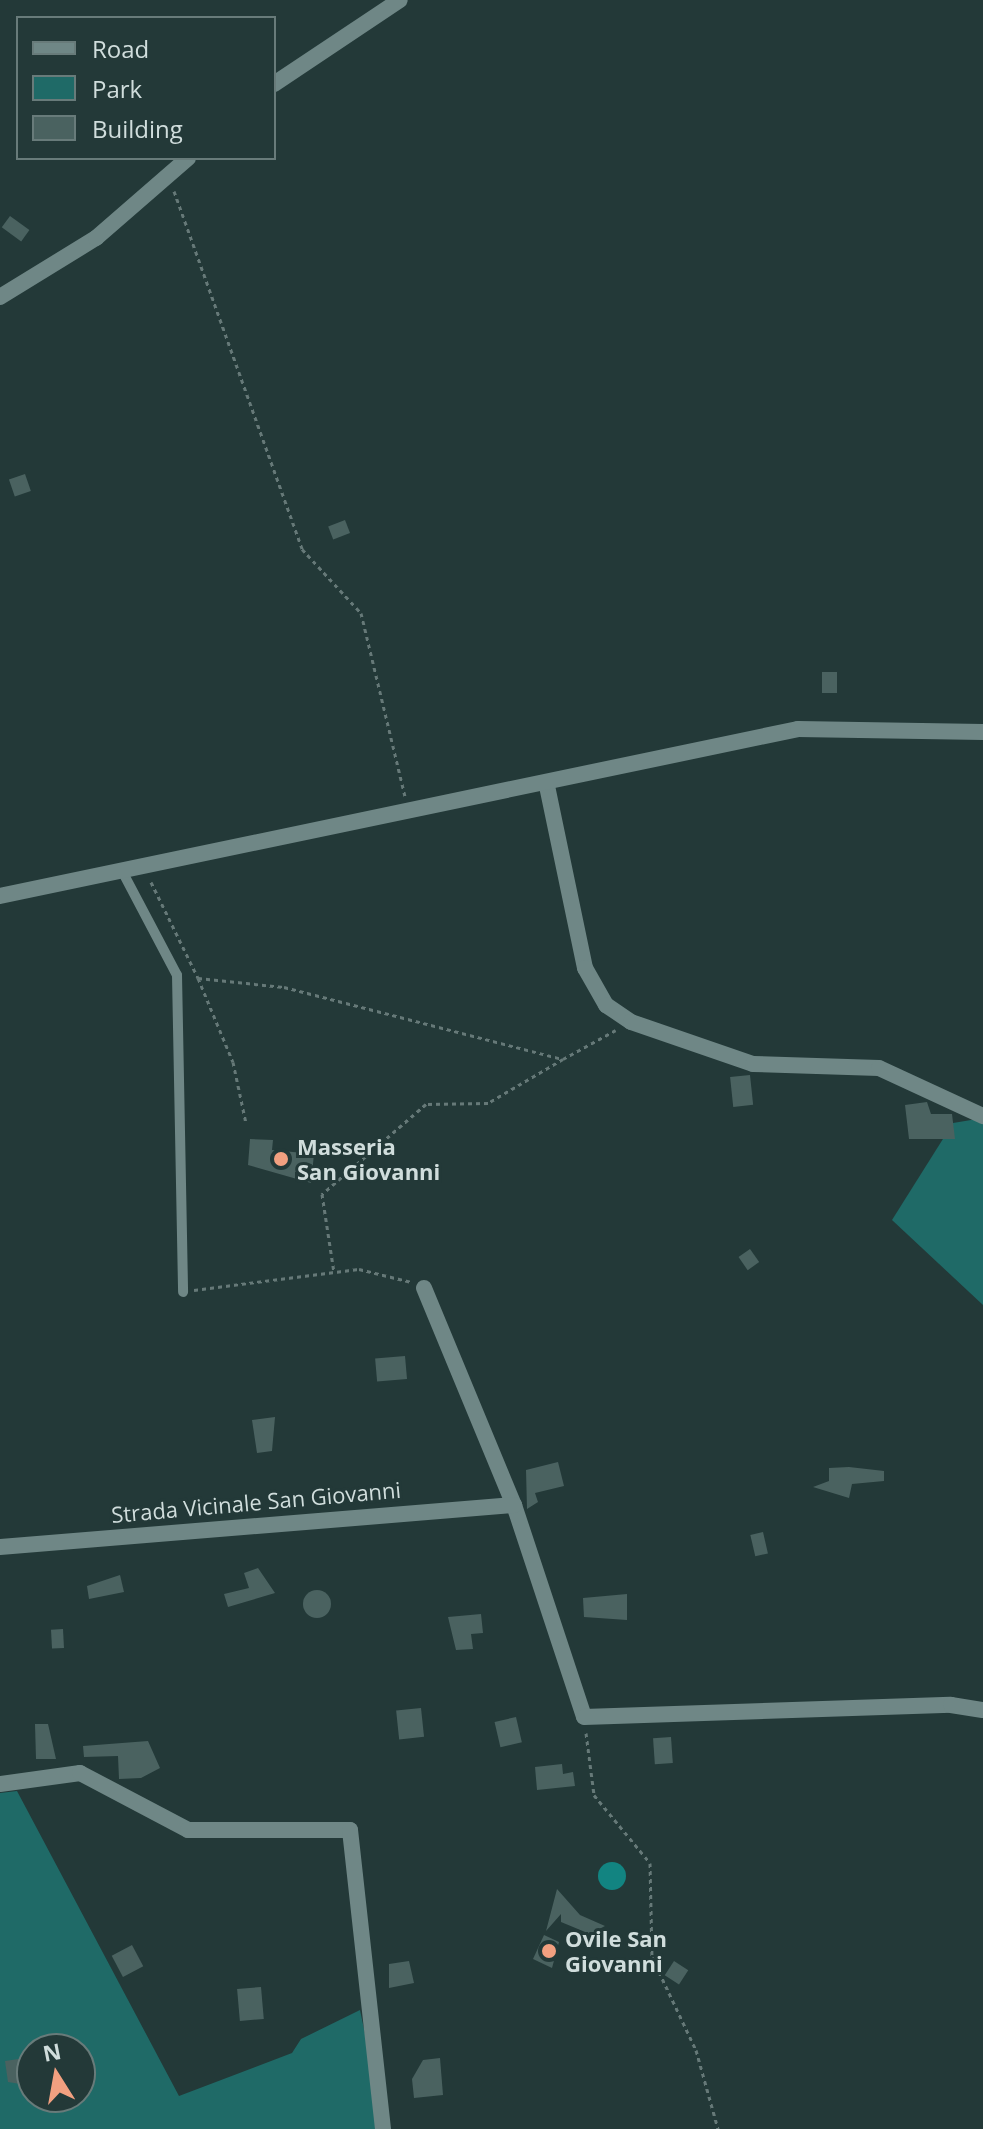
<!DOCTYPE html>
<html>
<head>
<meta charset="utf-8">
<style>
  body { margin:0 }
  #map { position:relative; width:983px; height:2129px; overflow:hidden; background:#233938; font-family:"Open Sans",sans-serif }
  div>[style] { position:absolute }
  .green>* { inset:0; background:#1f6a67 }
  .water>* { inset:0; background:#128481 }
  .round { border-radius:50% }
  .building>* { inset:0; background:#4a6260; transform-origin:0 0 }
  .path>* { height:3px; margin-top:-1.5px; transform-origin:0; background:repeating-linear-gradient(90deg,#667978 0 4px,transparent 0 8px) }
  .service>* { height:10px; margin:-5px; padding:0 5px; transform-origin:5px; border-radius:5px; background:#6f8786 }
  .minor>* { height:16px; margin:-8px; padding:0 8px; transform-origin:8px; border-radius:8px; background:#6f8786 }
  .tertiary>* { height:16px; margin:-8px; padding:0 8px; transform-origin:8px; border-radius:8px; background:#6f8786 }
  .dots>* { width:22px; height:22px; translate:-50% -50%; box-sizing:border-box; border:4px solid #233938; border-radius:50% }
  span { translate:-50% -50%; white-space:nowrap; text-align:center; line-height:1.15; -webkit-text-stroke:6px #233938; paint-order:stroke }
  .poi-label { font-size:22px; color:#d0dddc; font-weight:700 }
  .left { translate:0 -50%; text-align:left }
  .street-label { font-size:22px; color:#d0dddc }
  .legend { position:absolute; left:16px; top:16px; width:260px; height:144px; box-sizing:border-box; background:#233938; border:2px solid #687b7a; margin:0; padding:10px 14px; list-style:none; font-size:24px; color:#d0dddc }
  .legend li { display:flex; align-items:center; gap:16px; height:40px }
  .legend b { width:40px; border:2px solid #687b7a }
  .north { position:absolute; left:16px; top:2033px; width:80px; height:80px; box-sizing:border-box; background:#233938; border:2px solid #687b7a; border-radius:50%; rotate:349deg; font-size:22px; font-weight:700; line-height:32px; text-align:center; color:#d0dddc }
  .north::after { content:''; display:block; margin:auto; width:28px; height:36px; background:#f2a080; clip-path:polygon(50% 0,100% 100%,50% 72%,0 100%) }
</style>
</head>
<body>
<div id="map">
  <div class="green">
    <div style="clip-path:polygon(983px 1118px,983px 1305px,892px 1220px,953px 1123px)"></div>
    <div style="clip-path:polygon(evenodd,17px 1791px,179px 2096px,292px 2053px,301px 2039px,360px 2010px,385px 2129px,0 2129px,0 1793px,17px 1791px,32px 2049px,80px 2049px,80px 2097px,32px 2097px,32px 2049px)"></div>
  </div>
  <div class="water">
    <div class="round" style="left:598px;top:1862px;width:28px;height:28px"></div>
  </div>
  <div class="building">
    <div style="left:10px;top:216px;width:24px;height:14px;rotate:36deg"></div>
    <div style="left:25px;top:474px;width:18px;height:17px;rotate:71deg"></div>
    <div style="left:345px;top:520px;width:14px;height:18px;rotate:69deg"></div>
    <div style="left:822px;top:672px;width:15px;height:21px"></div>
    <div style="left:750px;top:1075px;width:30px;height:20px;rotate:84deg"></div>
    <div style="clip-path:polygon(927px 1102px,931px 1114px,952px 1114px,955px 1139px,909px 1139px,905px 1105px)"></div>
    <div style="clip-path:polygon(250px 1139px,273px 1140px,272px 1150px,314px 1154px,311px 1183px,248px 1165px)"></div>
    <div style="left:750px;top:1249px;width:16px;height:14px;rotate:55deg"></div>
    <div style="left:405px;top:1356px;width:23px;height:30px;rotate:85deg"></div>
    <div style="clip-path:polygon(275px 1417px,272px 1451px,257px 1453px,252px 1420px)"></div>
    <div style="clip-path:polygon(558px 1462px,564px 1486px,535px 1493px,538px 1502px,527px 1509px,526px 1470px)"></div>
    <div style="clip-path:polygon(849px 1467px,884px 1471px,884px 1481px,852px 1484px,849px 1498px,813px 1487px,829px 1481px,829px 1468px)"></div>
    <div style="left:763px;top:1532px;width:22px;height:13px;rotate:77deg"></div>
    <div style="clip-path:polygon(258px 1568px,275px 1593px,228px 1607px,224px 1594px,249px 1588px,244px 1573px)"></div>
    <div style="clip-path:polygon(120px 1575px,124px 1592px,89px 1599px,87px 1586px)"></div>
    <div class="round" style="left:303px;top:1590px;width:28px;height:28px"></div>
    <div style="clip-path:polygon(627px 1594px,627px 1620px,584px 1617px,583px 1598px)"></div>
    <div style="clip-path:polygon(481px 1614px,483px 1633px,471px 1634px,473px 1649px,456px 1650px,448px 1617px)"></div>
    <div style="left:63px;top:1629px;width:19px;height:12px;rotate:87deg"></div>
    <div style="left:421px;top:1708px;width:29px;height:25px;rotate:84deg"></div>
    <div style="left:516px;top:1717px;width:26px;height:22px;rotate:77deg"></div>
    <div style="clip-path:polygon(35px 1724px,48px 1724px,56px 1759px,36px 1759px)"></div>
    <div style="left:671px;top:1737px;width:26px;height:18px;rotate:86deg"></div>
    <div style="clip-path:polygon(148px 1741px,160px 1768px,141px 1778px,119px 1779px,118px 1756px,84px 1757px,83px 1746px)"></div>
    <div style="clip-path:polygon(562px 1764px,563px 1774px,573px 1772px,575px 1786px,537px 1790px,535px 1767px)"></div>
    <div style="clip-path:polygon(557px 1889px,580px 1915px,605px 1926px,590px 1934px,561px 1922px,561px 1914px,546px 1931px)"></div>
    <div style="clip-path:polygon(544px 1935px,559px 1942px,552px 1968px,533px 1959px)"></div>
    <div style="left:132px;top:1945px;width:24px;height:23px;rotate:62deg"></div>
    <div style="clip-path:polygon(409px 1961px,414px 1983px,389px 1988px,389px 1964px)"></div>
    <div style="left:674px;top:1961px;width:17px;height:17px;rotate:33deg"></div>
    <div style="left:261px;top:1987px;width:32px;height:24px;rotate:85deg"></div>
    <div style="clip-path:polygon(32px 2057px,32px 2086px,8px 2082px,5px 2061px)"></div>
    <div style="clip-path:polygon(440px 2058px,443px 2095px,414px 2098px,412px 2079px,423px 2060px)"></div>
  </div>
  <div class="path">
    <div style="left:174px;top:191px;width:380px;rotate:70.3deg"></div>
    <div style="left:302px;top:549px;width:87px;rotate:47.3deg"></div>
    <div style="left:361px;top:613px;width:188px;rotate:76.5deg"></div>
    <div style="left:151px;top:882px;width:107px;rotate:63.9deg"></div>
    <div style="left:198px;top:978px;width:86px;rotate:6deg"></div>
    <div style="left:284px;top:987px;width:288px;rotate:14.5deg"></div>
    <div style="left:563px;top:1059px;width:87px;rotate:149.6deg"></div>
    <div style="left:488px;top:1103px;width:62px;rotate:179.1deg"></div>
    <div style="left:426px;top:1104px;width:138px;rotate:139.1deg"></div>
    <div style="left:322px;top:1194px;width:79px;rotate:81.3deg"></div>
    <div style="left:198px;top:978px;width:91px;rotate:67.4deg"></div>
    <div style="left:233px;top:1062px;width:62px;rotate:78deg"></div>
    <div style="left:563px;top:1059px;width:60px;rotate:-28.7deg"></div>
    <div style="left:194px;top:1290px;width:166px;rotate:-7.3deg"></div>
    <div style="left:359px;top:1269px;width:54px;rotate:14deg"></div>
    <div style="left:586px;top:1733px;width:63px;rotate:82.6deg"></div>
    <div style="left:594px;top:1795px;width:88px;rotate:50.5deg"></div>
    <div style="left:650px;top:1863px;width:94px;rotate:88.8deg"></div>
    <div style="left:652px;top:1957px;width:103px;rotate:64.7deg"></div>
    <div style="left:696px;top:2050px;width:82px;rotate:74.4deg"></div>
  </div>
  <div class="service">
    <div style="left:121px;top:869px;width:120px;rotate:62.2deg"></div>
    <div style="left:177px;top:975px;width:317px;rotate:88.9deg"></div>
  </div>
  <div class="minor">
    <div style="left:547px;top:786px;width:186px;rotate:78.2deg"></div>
    <div style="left:585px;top:968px;width:43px;rotate:60.4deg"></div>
    <div style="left:606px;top:1005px;width:30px;rotate:34deg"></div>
    <div style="left:631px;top:1022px;width:129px;rotate:19deg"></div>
    <div style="left:753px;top:1064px;width:126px;rotate:1.8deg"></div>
    <div style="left:879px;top:1068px;width:115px;rotate:24.8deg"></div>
    <div style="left:0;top:896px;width:815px;rotate:-11.82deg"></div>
    <div style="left:798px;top:729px;width:185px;rotate:0.9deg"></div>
    <div style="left:424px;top:1288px;width:235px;rotate:67.5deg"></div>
    <div style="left:514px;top:1505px;width:223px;rotate:71.7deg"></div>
    <div style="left:584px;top:1717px;width:367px;rotate:-1.9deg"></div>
    <div style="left:951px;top:1705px;width:32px;rotate:9deg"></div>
    <div style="left:0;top:1547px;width:516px;rotate:-4.67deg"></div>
    <div style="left:0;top:1784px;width:81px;rotate:-7.8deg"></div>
    <div style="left:80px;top:1773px;width:122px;rotate:27.8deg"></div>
    <div style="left:188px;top:1830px;width:162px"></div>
    <div style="left:350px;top:1830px;width:301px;rotate:83.7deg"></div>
  </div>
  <div class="tertiary">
    <div style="left:274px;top:84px;width:151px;rotate:-33.7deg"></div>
    <div style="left:0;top:297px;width:113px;rotate:-31.6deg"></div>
    <div style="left:96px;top:238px;width:122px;rotate:-41deg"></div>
  </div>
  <div class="dots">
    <div style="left:281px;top:1159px;background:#f2a080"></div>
    <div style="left:549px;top:1951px;background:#f2a080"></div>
  </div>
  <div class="poi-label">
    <span class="left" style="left:297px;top:1159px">Masseria<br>San Giovanni</span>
    <span class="left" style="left:565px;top:1951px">Ovile San<br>Giovanni</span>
  </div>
  <div class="street-label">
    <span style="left:256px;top:1502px;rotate:-5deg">Strada Vicinale San Giovanni</span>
  </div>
  <ul class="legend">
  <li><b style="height:10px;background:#6f8786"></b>Road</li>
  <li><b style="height:22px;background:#1f6a67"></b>Park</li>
  <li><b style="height:22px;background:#4a6260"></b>Building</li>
  </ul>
  <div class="north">N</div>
</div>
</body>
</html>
